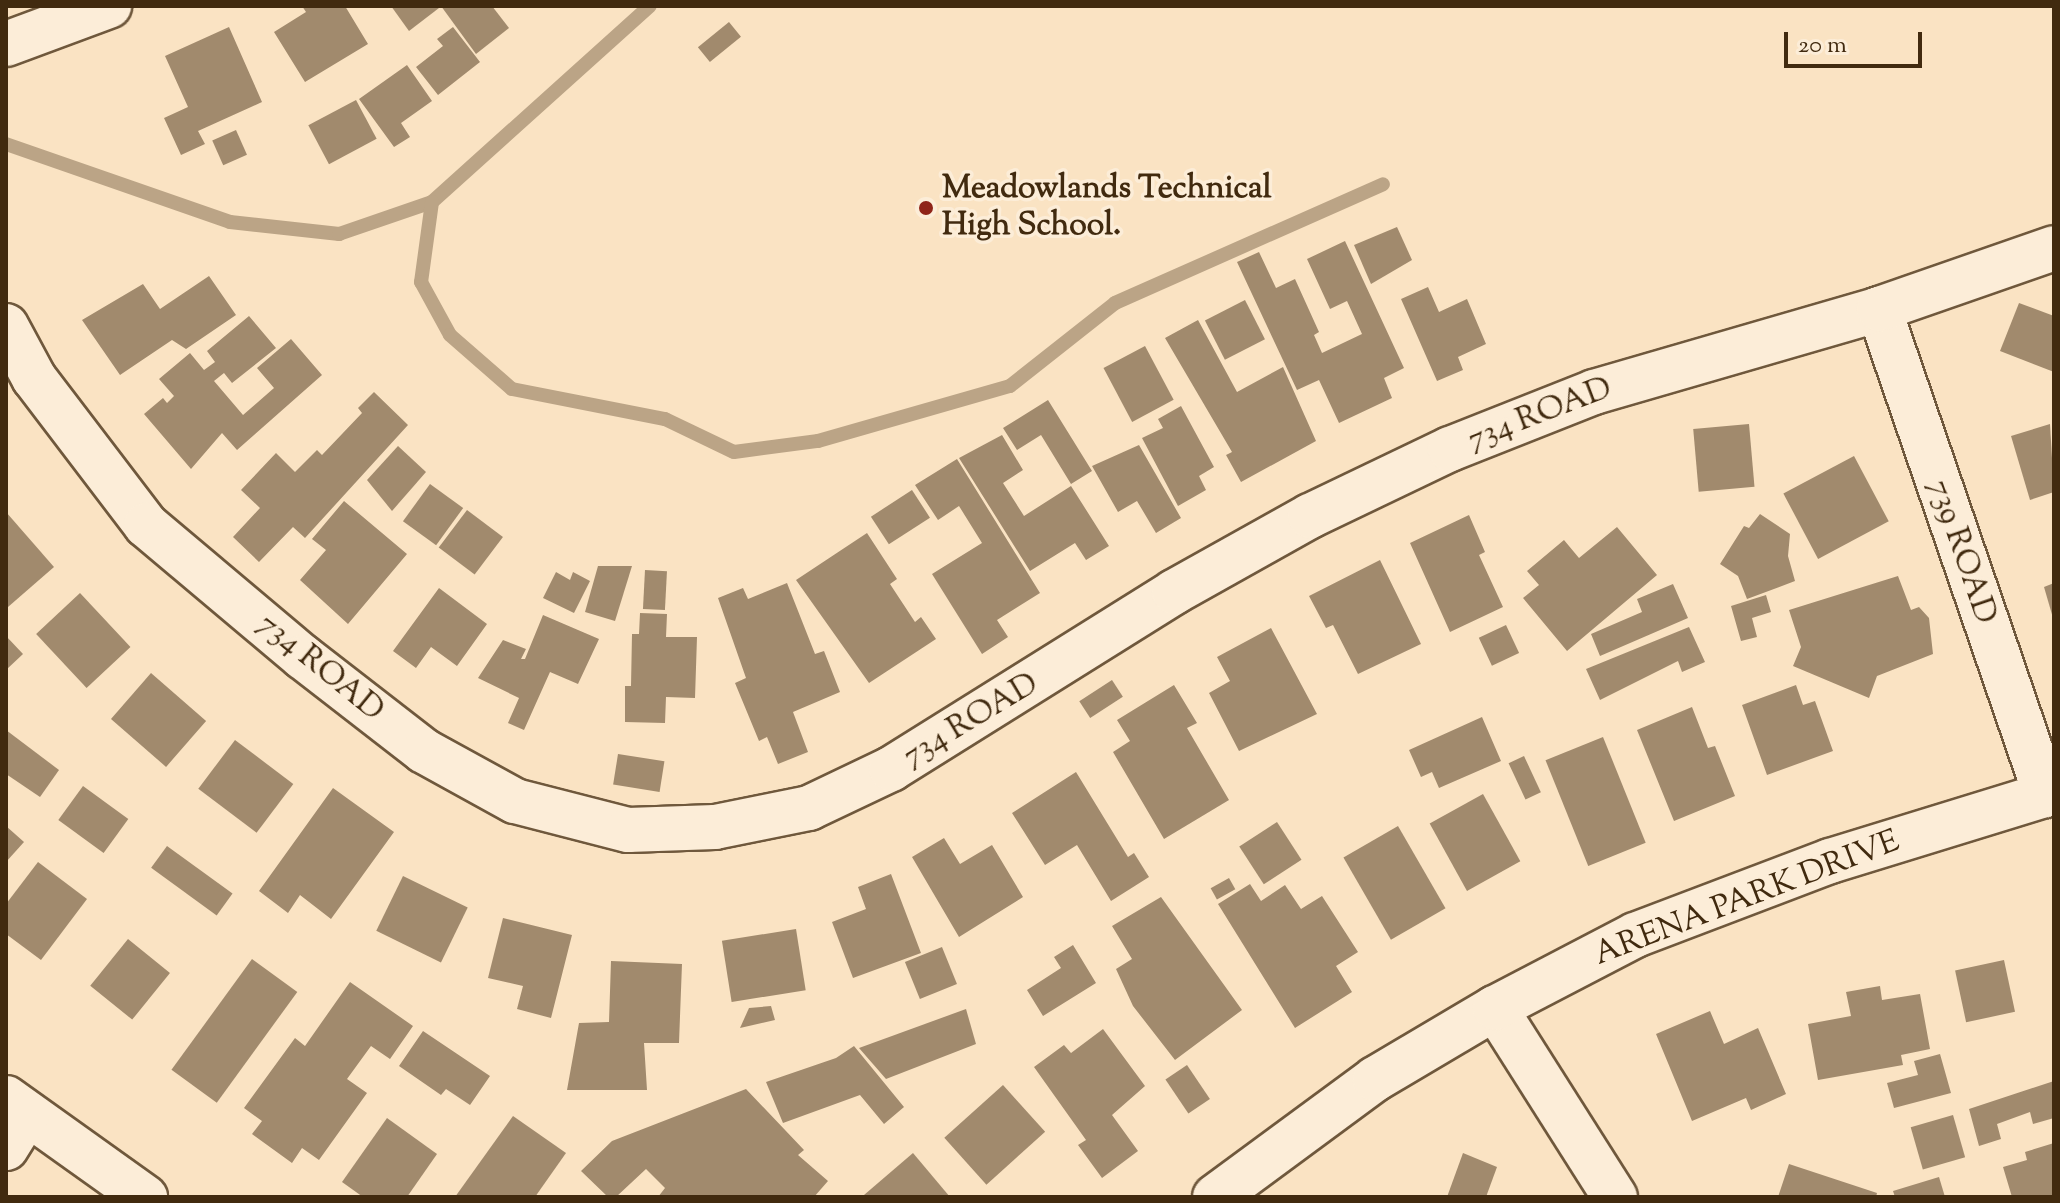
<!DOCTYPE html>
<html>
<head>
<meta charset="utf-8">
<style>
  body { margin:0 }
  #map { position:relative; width:2060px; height:1203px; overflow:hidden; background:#fae3c3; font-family:"Sorts Mill Goudy",serif }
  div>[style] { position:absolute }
  .stream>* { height:14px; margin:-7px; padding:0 7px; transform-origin:7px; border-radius:7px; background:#bba486 }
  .building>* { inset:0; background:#a18a6d; transform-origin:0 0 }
  .roads { filter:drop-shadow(2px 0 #6f583c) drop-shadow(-2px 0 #6f583c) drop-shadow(0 2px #6f583c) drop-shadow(0 -2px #6f583c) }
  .minor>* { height:44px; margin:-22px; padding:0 22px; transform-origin:22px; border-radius:22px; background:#fcedd8 }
  .dots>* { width:22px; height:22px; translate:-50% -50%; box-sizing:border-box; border:4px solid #fcedd8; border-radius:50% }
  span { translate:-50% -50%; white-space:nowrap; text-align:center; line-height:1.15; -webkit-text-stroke:7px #fcedd8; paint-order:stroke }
  .poi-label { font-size:32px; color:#412a0f; font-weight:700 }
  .left { translate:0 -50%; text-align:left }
  .street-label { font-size:32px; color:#412a0f }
  .frame { position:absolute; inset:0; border:8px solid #412a0f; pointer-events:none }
  .scale { position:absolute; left:1784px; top:32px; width:138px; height:36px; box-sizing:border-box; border:4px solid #412a0f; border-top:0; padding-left:10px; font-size:24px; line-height:28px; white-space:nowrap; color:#412a0f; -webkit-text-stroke:6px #fcedd8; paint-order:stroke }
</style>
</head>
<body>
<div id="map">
  <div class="stream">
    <div style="left:6px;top:144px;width:237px;rotate:19.2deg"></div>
    <div style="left:230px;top:222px;width:110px;rotate:6.3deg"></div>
    <div style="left:339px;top:234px;width:98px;rotate:-19deg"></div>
    <div style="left:432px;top:202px;width:293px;rotate:-42deg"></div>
    <div style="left:432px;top:202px;width:81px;rotate:97.8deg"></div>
    <div style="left:421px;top:282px;width:60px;rotate:61.3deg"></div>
    <div style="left:450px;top:335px;width:82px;rotate:41.1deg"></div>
    <div style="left:512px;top:389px;width:156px;rotate:11.1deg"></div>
    <div style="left:665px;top:419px;width:76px;rotate:25.6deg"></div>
    <div style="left:734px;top:452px;width:85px;rotate:-7.5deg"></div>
    <div style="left:818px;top:441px;width:200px;rotate:-16deg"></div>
    <div style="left:1010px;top:386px;width:134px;rotate:-38.3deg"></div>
    <div style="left:1115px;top:303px;width:293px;rotate:-23.9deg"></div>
  </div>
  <div class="building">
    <div style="clip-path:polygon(302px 6px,345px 6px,368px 44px,305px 82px,274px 32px,306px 12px)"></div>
    <div style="clip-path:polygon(391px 6px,437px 6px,439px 8px,409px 31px)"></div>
    <div style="clip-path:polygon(441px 6px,492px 6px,509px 28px,476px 54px)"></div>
    <div style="left:729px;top:22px;width:19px;height:40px;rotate:51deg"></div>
    <div style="clip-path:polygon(229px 27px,262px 102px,198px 131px,205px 144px,181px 155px,164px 118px,188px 107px,165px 56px)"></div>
    <div style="clip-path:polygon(453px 27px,480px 62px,438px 95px,416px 67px,443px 46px,437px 39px)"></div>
    <div style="clip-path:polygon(407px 65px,432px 101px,401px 123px,410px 137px,394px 147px,359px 99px)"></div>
    <div style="left:356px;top:100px;width:44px;height:54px;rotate:62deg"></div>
    <div style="left:236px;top:130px;width:27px;height:26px;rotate:66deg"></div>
    <div style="clip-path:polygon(1397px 227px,1412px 260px,1371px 284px,1354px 245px)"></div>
    <div style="clip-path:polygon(1345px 241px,1404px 368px,1384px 378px,1392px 398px,1339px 423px,1319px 380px,1297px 390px,1237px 262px,1259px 252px,1276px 288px,1295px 279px,1319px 332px,1314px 335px,1322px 353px,1362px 334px,1347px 301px,1330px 309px,1307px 259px)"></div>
    <div style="clip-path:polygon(209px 276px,236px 315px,186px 349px,172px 340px,120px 375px,82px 320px,143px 284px,160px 309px)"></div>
    <div style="clip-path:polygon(1428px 287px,1439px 312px,1467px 299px,1486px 344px,1458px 357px,1463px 370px,1437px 381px,1401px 299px)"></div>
    <div style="left:1245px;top:300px;width:44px;height:45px;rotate:63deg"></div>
    <div style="clip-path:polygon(2019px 303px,2054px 316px,2054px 372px,2000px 351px)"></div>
    <div style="clip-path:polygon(249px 316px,276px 348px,232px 383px,224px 373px,214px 381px,243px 415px,274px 388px,257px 368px,291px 339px,322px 375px,237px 450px,222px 433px,191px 469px,144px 414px,163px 398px,167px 403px,174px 396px,159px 379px,190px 353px,204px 370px,215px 362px,207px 351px)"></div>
    <div style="clip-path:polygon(1198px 320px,1237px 392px,1283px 367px,1316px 441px,1241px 482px,1226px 455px,1232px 452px,1165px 338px)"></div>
    <div style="left:1145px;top:346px;width:61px;height:47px;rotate:62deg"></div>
    <div style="clip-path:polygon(374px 392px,408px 425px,305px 538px,293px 527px,259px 562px,233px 537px,260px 508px,241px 490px,276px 453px,295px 472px,317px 450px,322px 455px,362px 413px,358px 408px)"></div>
    <div style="clip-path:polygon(1048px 400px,1092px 471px,1071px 484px,1041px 435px,1017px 450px,1003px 428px)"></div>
    <div style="clip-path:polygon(1181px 406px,1214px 467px,1199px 476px,1206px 490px,1178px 506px,1142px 438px,1163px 428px,1158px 419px)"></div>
    <div style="left:1749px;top:424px;width:63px;height:56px;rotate:85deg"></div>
    <div style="clip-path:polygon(2050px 424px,2054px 492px,2030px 500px,2011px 436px)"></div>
    <div style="clip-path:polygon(1002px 435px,1023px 470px,1003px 483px,1024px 516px,1071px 486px,1109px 546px,1086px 560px,1075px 543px,1030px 571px,959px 458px)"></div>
    <div style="clip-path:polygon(1139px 445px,1181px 518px,1156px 533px,1137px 501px,1118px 512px,1092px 466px)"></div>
    <div style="clip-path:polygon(398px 446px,426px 472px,392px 511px,367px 480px)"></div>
    <div style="left:1854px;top:456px;width:74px;height:80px;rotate:62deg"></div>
    <div style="clip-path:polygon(957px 459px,1040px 593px,997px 620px,1008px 637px,982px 654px,932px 574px,982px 543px,959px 506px,938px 520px,915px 485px)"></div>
    <div style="left:430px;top:484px;width:41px;height:46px;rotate:36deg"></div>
    <div style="left:912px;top:490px;width:33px;height:49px;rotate:57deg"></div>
    <div style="clip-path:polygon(344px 501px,407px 554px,348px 624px,300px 580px,326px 550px,312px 539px)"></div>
    <div style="left:467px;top:510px;width:45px;height:47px;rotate:37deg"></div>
    <div style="clip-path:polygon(6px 512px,54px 567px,8px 607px,6px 605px)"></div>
    <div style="clip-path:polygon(1760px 514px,1790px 534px,1788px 556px,1795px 581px,1747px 599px,1738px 576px,1720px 564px,1744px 526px,1749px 528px)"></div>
    <div style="clip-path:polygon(1469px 515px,1485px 552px,1479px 555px,1503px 607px,1450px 632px,1410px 543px)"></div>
    <div style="clip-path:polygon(1617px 527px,1657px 575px,1567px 651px,1523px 598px,1539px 585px,1527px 571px,1564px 540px,1579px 558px)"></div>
    <div style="clip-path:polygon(867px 533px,897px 579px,890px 584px,915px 622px,921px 617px,936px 639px,869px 683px,796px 580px)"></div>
    <div style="clip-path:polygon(1380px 560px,1421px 644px,1358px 674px,1333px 625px,1326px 628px,1309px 596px)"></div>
    <div style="clip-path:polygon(598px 566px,632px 566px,615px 621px,585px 612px)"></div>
    <div style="left:645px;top:570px;width:22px;height:39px;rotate:3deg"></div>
    <div style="clip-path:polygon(556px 572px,570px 580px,573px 572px,590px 581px,574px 613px,543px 598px)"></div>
    <div style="clip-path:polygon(1898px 576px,1911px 610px,1919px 607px,1929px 618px,1933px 654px,1877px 676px,1869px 698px,1793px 666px,1801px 647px,1789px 610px)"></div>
    <div style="clip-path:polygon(787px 583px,815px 654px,824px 651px,840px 692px,793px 712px,808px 752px,778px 764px,767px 737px,759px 741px,735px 683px,746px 678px,718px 598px,743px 588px,748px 599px)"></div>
    <div style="clip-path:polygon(2054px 583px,2054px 618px,2053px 618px,2044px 587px)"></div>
    <div style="clip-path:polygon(1673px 584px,1688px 618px,1600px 656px,1591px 634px,1642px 612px,1637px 599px)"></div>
    <div style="clip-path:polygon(439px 588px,487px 624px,457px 666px,431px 647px,416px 668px,393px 651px)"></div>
    <div style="left:80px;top:593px;width:74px;height:60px;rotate:47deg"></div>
    <div style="clip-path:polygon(1766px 595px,1771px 612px,1752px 618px,1757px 637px,1741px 641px,1731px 606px)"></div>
    <div style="clip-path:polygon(640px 613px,667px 614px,666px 637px,697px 637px,695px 698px,666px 697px,665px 723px,625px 722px,625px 686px,631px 686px,632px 634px,639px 634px)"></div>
    <div style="clip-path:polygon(543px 615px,599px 639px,578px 684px,550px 672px,524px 730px,508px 723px,519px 698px,478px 678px,503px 640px,526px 649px,521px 659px,525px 659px)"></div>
    <div style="left:1506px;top:625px;width:31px;height:30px;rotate:65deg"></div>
    <div style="clip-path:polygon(1689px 627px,1705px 662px,1682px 672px,1678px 661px,1600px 700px,1586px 669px)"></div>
    <div style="clip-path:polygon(1271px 628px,1317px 714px,1239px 751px,1209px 693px,1230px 681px,1217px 657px)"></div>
    <div style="clip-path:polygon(6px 636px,23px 654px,6px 670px)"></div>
    <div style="left:151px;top:673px;width:73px;height:61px;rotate:41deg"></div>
    <div style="left:1112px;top:680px;width:20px;height:39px;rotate:57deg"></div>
    <div style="clip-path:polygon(1174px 685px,1197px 723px,1187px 728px,1229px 800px,1164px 839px,1113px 752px,1130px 741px,1117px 720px)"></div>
    <div style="clip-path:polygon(1796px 685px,1803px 705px,1815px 701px,1833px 751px,1767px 775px,1742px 705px)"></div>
    <div style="clip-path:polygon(1692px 707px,1708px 748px,1715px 746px,1735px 796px,1674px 821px,1637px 730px)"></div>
    <div style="clip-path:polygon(1482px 717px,1501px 761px,1439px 788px,1432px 772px,1421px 777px,1409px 750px)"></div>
    <div style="clip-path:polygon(6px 730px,59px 770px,40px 797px,6px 774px)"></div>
    <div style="left:1603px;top:737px;width:114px;height:62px;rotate:68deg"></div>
    <div style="left:235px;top:740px;width:73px;height:61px;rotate:37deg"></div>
    <div style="left:618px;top:754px;width:47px;height:31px;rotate:9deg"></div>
    <div style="left:1524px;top:756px;width:40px;height:17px;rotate:65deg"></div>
    <div style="clip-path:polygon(1076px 772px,1128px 857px,1134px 853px,1149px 877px,1111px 901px,1077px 845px,1045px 865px,1012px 813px)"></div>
    <div style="left:83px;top:786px;width:56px;height:42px;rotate:36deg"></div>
    <div style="clip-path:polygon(333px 788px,394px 832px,331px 919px,300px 895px,288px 913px,259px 891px)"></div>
    <div style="left:1483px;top:794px;width:77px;height:61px;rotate:61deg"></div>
    <div style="left:1277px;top:822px;width:45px;height:45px;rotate:57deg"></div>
    <div style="clip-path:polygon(6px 826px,24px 842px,6px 862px)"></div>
    <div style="left:1398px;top:826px;width:95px;height:63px;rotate:60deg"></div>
    <div style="clip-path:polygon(944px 838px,960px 864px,992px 845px,1023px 897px,959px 937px,912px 857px)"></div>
    <div style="left:167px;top:846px;width:81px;height:27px;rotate:36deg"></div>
    <div style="clip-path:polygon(38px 862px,87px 899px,41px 960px,6px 934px,6px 904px)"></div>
    <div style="clip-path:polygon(891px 874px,921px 953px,853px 978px,832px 922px,866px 909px,858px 887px)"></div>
    <div style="left:403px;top:876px;width:72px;height:61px;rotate:26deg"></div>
    <div style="left:1229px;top:878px;width:13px;height:21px;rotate:61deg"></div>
    <div style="clip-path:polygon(1250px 884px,1261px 901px,1285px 885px,1301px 909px,1322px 896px,1358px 952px,1336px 966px,1352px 992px,1295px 1028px,1218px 904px)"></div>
    <div style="clip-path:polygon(1161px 897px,1242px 1010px,1175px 1060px,1133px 1006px,1116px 969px,1132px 959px,1112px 926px)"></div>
    <div style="clip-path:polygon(503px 918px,572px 935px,551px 1018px,517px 1009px,523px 986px,488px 978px)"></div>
    <div style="left:796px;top:929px;width:62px;height:75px;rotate:81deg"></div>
    <div style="left:128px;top:939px;width:54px;height:60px;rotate:39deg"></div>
    <div style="clip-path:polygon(1073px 945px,1096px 983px,1043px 1016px,1027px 990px,1061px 968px,1054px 957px)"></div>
    <div style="left:942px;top:947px;width:40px;height:40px;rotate:68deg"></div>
    <div style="left:252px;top:959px;width:56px;height:137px;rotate:36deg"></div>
    <div style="left:2004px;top:960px;width:53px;height:50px;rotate:78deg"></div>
    <div style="clip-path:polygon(611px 961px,682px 964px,679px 1043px,644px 1043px,647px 1090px,567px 1090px,579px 1023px,609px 1022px)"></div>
    <div style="clip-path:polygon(350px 982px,413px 1026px,390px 1059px,371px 1046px,347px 1079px,367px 1093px,319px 1160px,302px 1148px,292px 1163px,252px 1134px,262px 1121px,244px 1108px,295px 1038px,305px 1046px)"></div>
    <div style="clip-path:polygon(1880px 986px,1882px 1000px,1920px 994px,1930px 1049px,1901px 1055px,1903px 1065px,1818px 1080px,1808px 1024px,1851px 1016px,1846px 992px)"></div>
    <div style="clip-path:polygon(771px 1006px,775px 1020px,740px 1028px,749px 1008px)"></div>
    <div style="clip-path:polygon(966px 1009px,976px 1044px,886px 1079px,859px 1048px)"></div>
    <div style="clip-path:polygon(1710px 1011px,1724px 1044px,1758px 1028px,1786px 1094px,1751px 1110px,1746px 1098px,1692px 1121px,1656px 1034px)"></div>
    <div style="clip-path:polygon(1103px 1029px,1145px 1086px,1112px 1115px,1138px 1151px,1102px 1178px,1078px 1145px,1086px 1140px,1034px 1067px,1064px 1045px,1071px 1053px)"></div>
    <div style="clip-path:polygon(423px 1031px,490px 1076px,470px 1105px,446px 1089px,441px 1095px,399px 1066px)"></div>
    <div style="clip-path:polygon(854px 1046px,904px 1107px,884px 1124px,860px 1095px,783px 1123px,766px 1082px,836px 1058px)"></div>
    <div style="clip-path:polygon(1940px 1054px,1951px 1093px,1894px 1108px,1887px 1083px,1918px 1075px,1914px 1061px)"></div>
    <div style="left:1187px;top:1065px;width:41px;height:26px;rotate:56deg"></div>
    <div style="clip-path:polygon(2054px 1081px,2054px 1118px,2033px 1124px,2030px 1112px,1997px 1124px,2001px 1139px,1979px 1146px,1969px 1109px)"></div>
    <div style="left:1003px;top:1085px;width:63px;height:79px;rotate:48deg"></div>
    <div style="clip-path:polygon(746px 1089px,804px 1150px,798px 1155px,828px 1181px,814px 1197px,658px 1197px,665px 1188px,646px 1169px,616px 1197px,608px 1197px,581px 1171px,612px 1141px)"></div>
    <div style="left:1953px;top:1115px;width:44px;height:44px;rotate:74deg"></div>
    <div style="clip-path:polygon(513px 1116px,566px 1153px,535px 1197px,455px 1197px)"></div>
    <div style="clip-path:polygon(387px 1118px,437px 1154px,407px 1197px,363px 1197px,342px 1182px)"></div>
    <div style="clip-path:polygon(2054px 1143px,2054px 1197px,2012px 1197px,2003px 1167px,2027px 1160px,2025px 1152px)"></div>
    <div style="clip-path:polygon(913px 1153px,950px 1197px,865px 1197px,864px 1195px)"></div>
    <div style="clip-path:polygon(1463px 1153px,1497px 1167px,1486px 1197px,1447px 1197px)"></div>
    <div style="clip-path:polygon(1789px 1164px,1877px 1193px,1876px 1197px,1778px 1197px)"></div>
    <div style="clip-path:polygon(1939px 1177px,1945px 1197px,1895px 1197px,1893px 1191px)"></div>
  </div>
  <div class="roads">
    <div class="minor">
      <div style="left:6px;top:44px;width:110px;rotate:-20.3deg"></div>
      <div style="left:1879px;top:309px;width:514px;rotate:71.04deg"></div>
      <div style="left:6px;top:326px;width:59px;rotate:61.7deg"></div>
      <div style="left:34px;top:378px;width:185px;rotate:52.7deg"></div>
      <div style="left:146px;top:525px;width:205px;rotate:40.1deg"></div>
      <div style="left:303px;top:657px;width:153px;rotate:37.8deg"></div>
      <div style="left:424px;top:751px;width:104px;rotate:28.8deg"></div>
      <div style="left:515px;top:801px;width:117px;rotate:14.4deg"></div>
      <div style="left:628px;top:830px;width:87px;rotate:-2deg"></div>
      <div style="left:715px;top:827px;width:96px;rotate:-11.4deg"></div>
      <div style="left:809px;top:808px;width:91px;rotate:-25.4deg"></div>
      <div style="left:891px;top:769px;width:334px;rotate:-32deg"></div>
      <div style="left:1174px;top:592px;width:156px;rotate:-29.2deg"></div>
      <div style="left:1310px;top:516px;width:155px;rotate:-25.6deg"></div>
      <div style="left:1450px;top:449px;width:155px;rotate:-21.6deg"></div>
      <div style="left:1594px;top:392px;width:297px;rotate:-16.2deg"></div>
      <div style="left:1879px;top:309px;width:185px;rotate:-19.2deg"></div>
      <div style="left:1495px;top:1008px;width:224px;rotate:57.6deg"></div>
      <div style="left:6px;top:1098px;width:171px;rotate:35.5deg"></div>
      <div style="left:6px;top:1148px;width:40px;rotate:-58deg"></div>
      <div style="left:1215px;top:1197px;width:199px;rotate:-36.4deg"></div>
      <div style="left:1375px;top:1079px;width:139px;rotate:-30.6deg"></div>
      <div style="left:1495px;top:1008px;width:158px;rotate:-27.5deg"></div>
      <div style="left:1635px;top:935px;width:209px;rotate:-20.8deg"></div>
      <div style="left:1830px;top:861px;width:234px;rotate:-17.1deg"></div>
    </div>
  </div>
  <div class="dots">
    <div style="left:926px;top:208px;background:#8f2418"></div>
  </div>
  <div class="poi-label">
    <span class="left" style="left:942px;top:208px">Meadowlands Technical<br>High School.</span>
  </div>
  <div class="street-label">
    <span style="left:1540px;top:415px;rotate:-21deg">734 ROAD</span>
    <span style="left:1961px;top:552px;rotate:71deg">739 ROAD</span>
    <span style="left:320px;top:668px;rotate:39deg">734 ROAD</span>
    <span style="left:971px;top:721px;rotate:-31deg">734 ROAD</span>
    <span style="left:1747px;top:899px;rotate:-21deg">ARENA PARK DRIVE</span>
  </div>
  <div class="frame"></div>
  <div class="scale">20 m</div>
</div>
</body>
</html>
